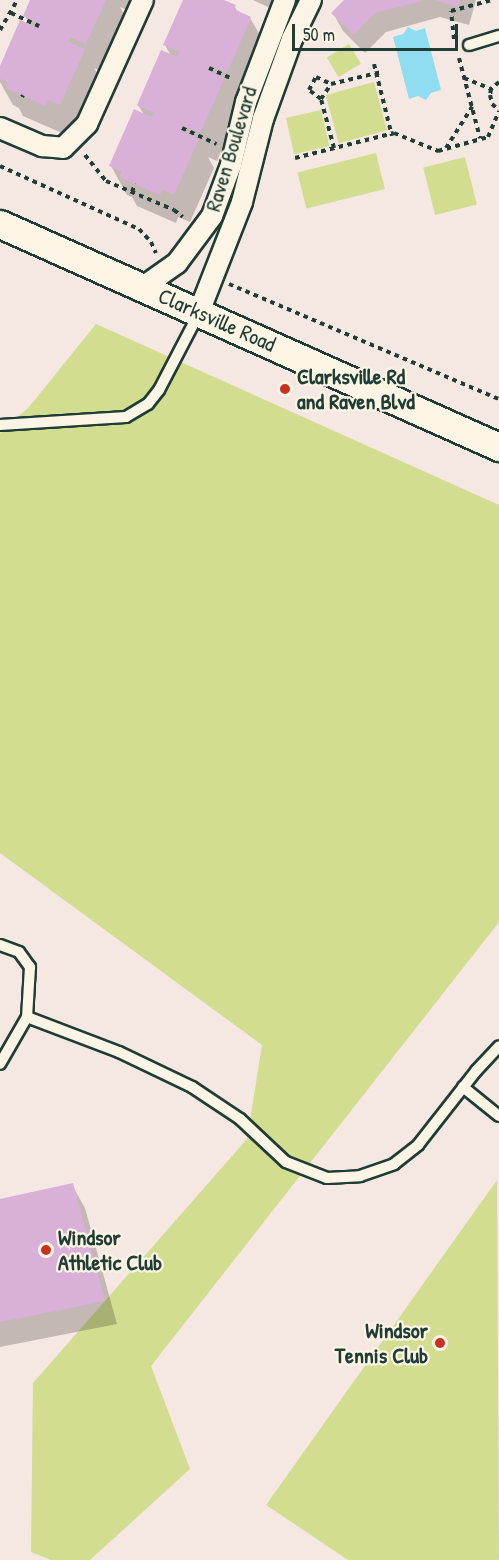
<!DOCTYPE html>
<html>
<head>
<meta charset="utf-8">
<style>
  body { margin:0 }
  #map { position:relative; width:499px; height:1560px; overflow:hidden; background:#f5e7e2; font-family:"Patrick Hand",sans-serif }
  div>[style] { position:absolute }
  .green>* { inset:0; background:#d2dd90; transform-origin:0 0 }
  .water>* { inset:0; background:#90dcf1 }
  .shadow>* { inset:0; background:#0003 }
  .building>* { inset:0; background:#d9b1d8 }
  .path>* { height:4px; margin-top:-2px; transform-origin:0; background:repeating-linear-gradient(90deg,#1f3d34 0 4.5px,transparent 0 9px) }
  .roads { filter:drop-shadow(2px 0 #1f3d34) drop-shadow(-2px 0 #1f3d34) drop-shadow(0 2px #1f3d34) drop-shadow(0 -2px #1f3d34) }
  .lane>* { height:10px; margin:-5px; padding:0 5px; transform-origin:5px; border-radius:5px; background:#fcf5e5 }
  .street>* { height:20px; margin:-10px; padding:0 10px; transform-origin:10px; border-radius:10px; background:#fcf5e5 }
  .secondary>* { height:27px; margin:-13.5px; padding:0 13.5px; transform-origin:13.5px; border-radius:13.5px; background:#fcf5e5 }
  .dots>* { width:16px; height:16px; translate:-50% -50%; box-sizing:border-box; border:3px solid #fcf5e5; border-radius:50% }
  span { translate:-50% -50%; white-space:nowrap; text-align:center; line-height:1.15; -webkit-text-stroke:4.5px #fcf5e5; paint-order:stroke }
  .street-label { font-size:22px; color:#1f3d34 }
  .poi-label { font-size:22px; color:#1f3d34; font-weight:700 }
  .left { translate:0 -50%; text-align:left }
  .right { translate:-100% -50%; text-align:right }
  .scale { position:absolute; left:292px; top:24px; width:166px; height:27px; box-sizing:border-box; border:3px solid #1f3d34; border-top:0; padding-left:8px; font-size:18px; line-height:21px; white-space:nowrap; color:#1f3d34; -webkit-text-stroke:4px #fcf5e5; paint-order:stroke }
</style>
</head>
<body>
<div id="map">
  <div class="green">
    <div style="left:349px;top:44px;width:23px;height:26px;rotate:59deg"></div>
    <div style="left:374px;top:82px;width:50px;height:50px;rotate:75deg"></div>
    <div style="left:321px;top:110px;width:37px;height:36px;rotate:77deg"></div>
    <div style="left:376px;top:153px;width:37px;height:81px;rotate:76deg"></div>
    <div style="left:465px;top:157px;width:49px;height:43px;rotate:76deg"></div>
    <div style="clip-path:polygon(96px 324px,499px 505px,499px 922px,151px 1366px,190px 1469px,90px 1560px,51px 1560px,31px 1552px,33px 1383px,247px 1139px,262px 1045px,0 853px,0 433px,29px 407px)"></div>
    <div style="clip-path:polygon(497px 1180px,499px 1560px,348px 1560px,266px 1505px)"></div>
  </div>
  <div class="water">
    <div style="clip-path:polygon(408px 27px,416px 31px,425px 28px,441px 90px,431px 93px,426px 100px,418px 96px,409px 99px,393px 37px,403px 34px)"></div>
  </div>
  <div class="shadow">
    <div style="clip-path:polygon(32px 0,134px 0,130px 11px,120px 7px,126px 18px,103px 72px,94px 68px,101px 79px,77px 133px,65px 128px,62px 133px,23px 116px,19px 108px,13px 105px,0 82px,0 70px,31px 27px,25px 16px)"></div>
    <div style="clip-path:polygon(185px 0,220px 0,235px 7px,238px 13px,250px 18px,267px 47px,243px 100px,234px 96px,240px 107px,217px 161px,208px 157px,214px 168px,190px 222px,178px 217px,176px 223px,137px 206px,132px 197px,127px 195px,111px 166px,145px 116px,138px 105px,171px 56px,165px 45px)"></div>
    <div style="clip-path:polygon(253px 0,287px 0,284px 8px,272px 3px,270px 8px)"></div>
    <div style="clip-path:polygon(346px 0,476px 0,469px 25px,440px 17px,386px 32px,365px 53px,343px 31px,333px 13px)"></div>
    <div style="clip-path:polygon(72px 1185px,85px 1208px,117px 1324px,0 1347px,0 1201px)"></div>
  </div>
  <div class="building">
    <div style="clip-path:polygon(30px 0,106px 0,86px 44px,70px 37px,68px 42px,85px 49px,60px 105px,48px 100px,46px 106px,5px 88px,8px 82px,0 79px,0 66px,20px 20px,38px 28px,40px 24px,23px 16px)"></div>
    <div style="clip-path:polygon(183px 0,224px 0,236px 5px,234px 9px,251px 17px,227px 73px,210px 65px,208px 70px,225px 77px,200px 133px,183px 126px,181px 131px,199px 138px,174px 195px,162px 189px,160px 195px,119px 177px,122px 172px,109px 166px,134px 109px,151px 117px,154px 113px,137px 105px,161px 50px,178px 57px,180px 52px,163px 45px)"></div>
    <div style="clip-path:polygon(344px 0,422px 0,422px 1px,375px 13px,354px 35px,331px 13px)"></div>
    <div style="clip-path:polygon(435px 0,460px 0,458px 7px)"></div>
    <div style="clip-path:polygon(73px 1183px,105px 1301px,0 1322px,0 1199px)"></div>
  </div>
  <div class="path">
    <div style="left:11px;top:13px;width:31px;rotate:25deg"></div>
    <div style="left:0;top:30px;width:34px;rotate:-60deg"></div>
    <div style="left:454px;top:39px;width:28px;rotate:-96deg"></div>
    <div style="left:451px;top:11px;width:42px;rotate:-15deg"></div>
    <div style="left:459px;top:58px;width:83px;rotate:75.3deg"></div>
    <div style="left:374px;top:64px;width:74px;rotate:76deg"></div>
    <div style="left:209px;top:68px;width:26px;rotate:25deg"></div>
    <div style="left:464px;top:78px;width:29px;rotate:22deg"></div>
    <div style="left:499px;top:82px;width:11px;rotate:139deg"></div>
    <div style="left:491px;top:89px;width:6px;rotate:99deg"></div>
    <div style="left:490px;top:95px;width:9px;rotate:77deg"></div>
    <div style="left:492px;top:104px;width:9px;rotate:41deg"></div>
    <div style="left:22px;top:97px;width:2px;rotate:-63deg"></div>
    <div style="left:321px;top:99px;width:15px;rotate:-143deg"></div>
    <div style="left:309px;top:90px;width:15px;rotate:-62deg"></div>
    <div style="left:316px;top:77px;width:17px;rotate:25deg"></div>
    <div style="left:182px;top:128px;width:38px;rotate:25deg"></div>
    <div style="left:334px;top:148px;width:51px;rotate:-104.9deg"></div>
    <div style="left:321px;top:99px;width:18px;rotate:-56deg"></div>
    <div style="left:331px;top:84px;width:51px;rotate:-13.5deg"></div>
    <div style="left:446px;top:148px;width:49px;rotate:-57.6deg"></div>
    <div style="left:85px;top:155px;width:33px;rotate:51deg"></div>
    <div style="left:106px;top:181px;width:74px;rotate:23.1deg"></div>
    <div style="left:174px;top:210px;width:11px;rotate:38deg"></div>
    <div style="left:295px;top:158px;width:102px;rotate:-14.2deg"></div>
    <div style="left:394px;top:133px;width:48px;rotate:22.2deg"></div>
    <div style="left:438px;top:151px;width:52px;rotate:-15.6deg"></div>
    <div style="left:488px;top:137px;width:28px;rotate:-67deg"></div>
    <div style="left:0;top:166px;width:153px;rotate:24.4deg"></div>
    <div style="left:139px;top:229px;width:18px;rotate:47deg"></div>
    <div style="left:151px;top:242px;width:12px;rotate:66deg"></div>
    <div style="left:132px;top:192px;width:9px;rotate:-69deg"></div>
    <div style="left:229px;top:284px;width:293px;rotate:23.1deg"></div>
  </div>
  <div class="roads">
    <div class="lane">
      <div style="left:469px;top:45px;width:31px;rotate:-17deg"></div>
      <div style="left:0;top:425px;width:126px;rotate:-3.6deg"></div>
      <div style="left:126px;top:417px;width:26px;rotate:-31deg"></div>
      <div style="left:148px;top:404px;width:18px;rotate:-52deg"></div>
      <div style="left:159px;top:390px;width:87px;rotate:-62.5deg"></div>
      <div style="left:0;top:945px;width:20px;rotate:20deg"></div>
      <div style="left:19px;top:952px;width:19px;rotate:54deg"></div>
      <div style="left:30px;top:967px;width:50px;rotate:93.4deg"></div>
      <div style="left:27px;top:1017px;width:54px;rotate:119.9deg"></div>
      <div style="left:27px;top:1017px;width:98px;rotate:20.8deg"></div>
      <div style="left:119px;top:1052px;width:81px;rotate:25.6deg"></div>
      <div style="left:192px;top:1087px;width:58px;rotate:33.7deg"></div>
      <div style="left:240px;top:1119px;width:63px;rotate:43.1deg"></div>
      <div style="left:286px;top:1162px;width:44px;rotate:21.3deg"></div>
      <div style="left:327px;top:1178px;width:33px;rotate:-3deg"></div>
      <div style="left:360px;top:1176px;width:36px;rotate:-19deg"></div>
      <div style="left:394px;top:1164px;width:31px;rotate:-38deg"></div>
      <div style="left:418px;top:1145px;width:94px;rotate:-51.9deg"></div>
      <div style="left:476px;top:1071px;width:34px;rotate:-47deg"></div>
      <div style="left:463px;top:1087px;width:46px;rotate:38.9deg"></div>
    </div>
    <div class="street">
      <div style="left:0;top:128px;width:46px;rotate:23.2deg"></div>
      <div style="left:42px;top:146px;width:21px;rotate:5deg"></div>
      <div style="left:63px;top:148px;width:34px;rotate:-45deg"></div>
      <div style="left:87px;top:124px;width:136px;rotate:-65.7deg"></div>
      <div style="left:143px;top:287px;width:42px;rotate:-35.2deg"></div>
      <div style="left:177px;top:263px;width:59px;rotate:-53.3deg"></div>
      <div style="left:212px;top:216px;width:54px;rotate:-69.6deg"></div>
      <div style="left:231px;top:165px;width:65px;rotate:-76.6deg"></div>
      <div style="left:246px;top:102px;width:109px;rotate:-69.1deg"></div>
      <div style="left:199px;top:312px;width:118px;rotate:-68.6deg"></div>
      <div style="left:242px;top:202px;width:86px;rotate:-75.8deg"></div>
      <div style="left:263px;top:119px;width:85px;rotate:-70.1deg"></div>
      <div style="left:292px;top:39px;width:43px;rotate:-64deg"></div>
    </div>
    <div class="secondary">
      <div style="left:0;top:224px;width:547px;rotate:24.08deg"></div>
    </div>
  </div>
  <div class="dots">
    <div style="left:285px;top:389px;background:#c8321e"></div>
    <div style="left:46px;top:1250px;background:#c8321e"></div>
    <div style="left:440px;top:1343px;background:#c8321e"></div>
  </div>
  <div class="street-label">
    <span style="left:231px;top:149px;rotate:-73deg">Raven Boulevard</span>
    <span style="left:217px;top:320px;rotate:24deg">Clarksville Road</span>
  </div>
  <div class="poi-label">
    <span class="left" style="left:297px;top:389px">Clarksville Rd<br>and Raven Blvd</span>
    <span class="left" style="left:58px;top:1250px">Windsor<br>Athletic Club</span>
    <span class="right" style="left:428px;top:1343px">Windsor<br>Tennis Club</span>
  </div>
  <div class="scale">50 m</div>
</div>
</body>
</html>
